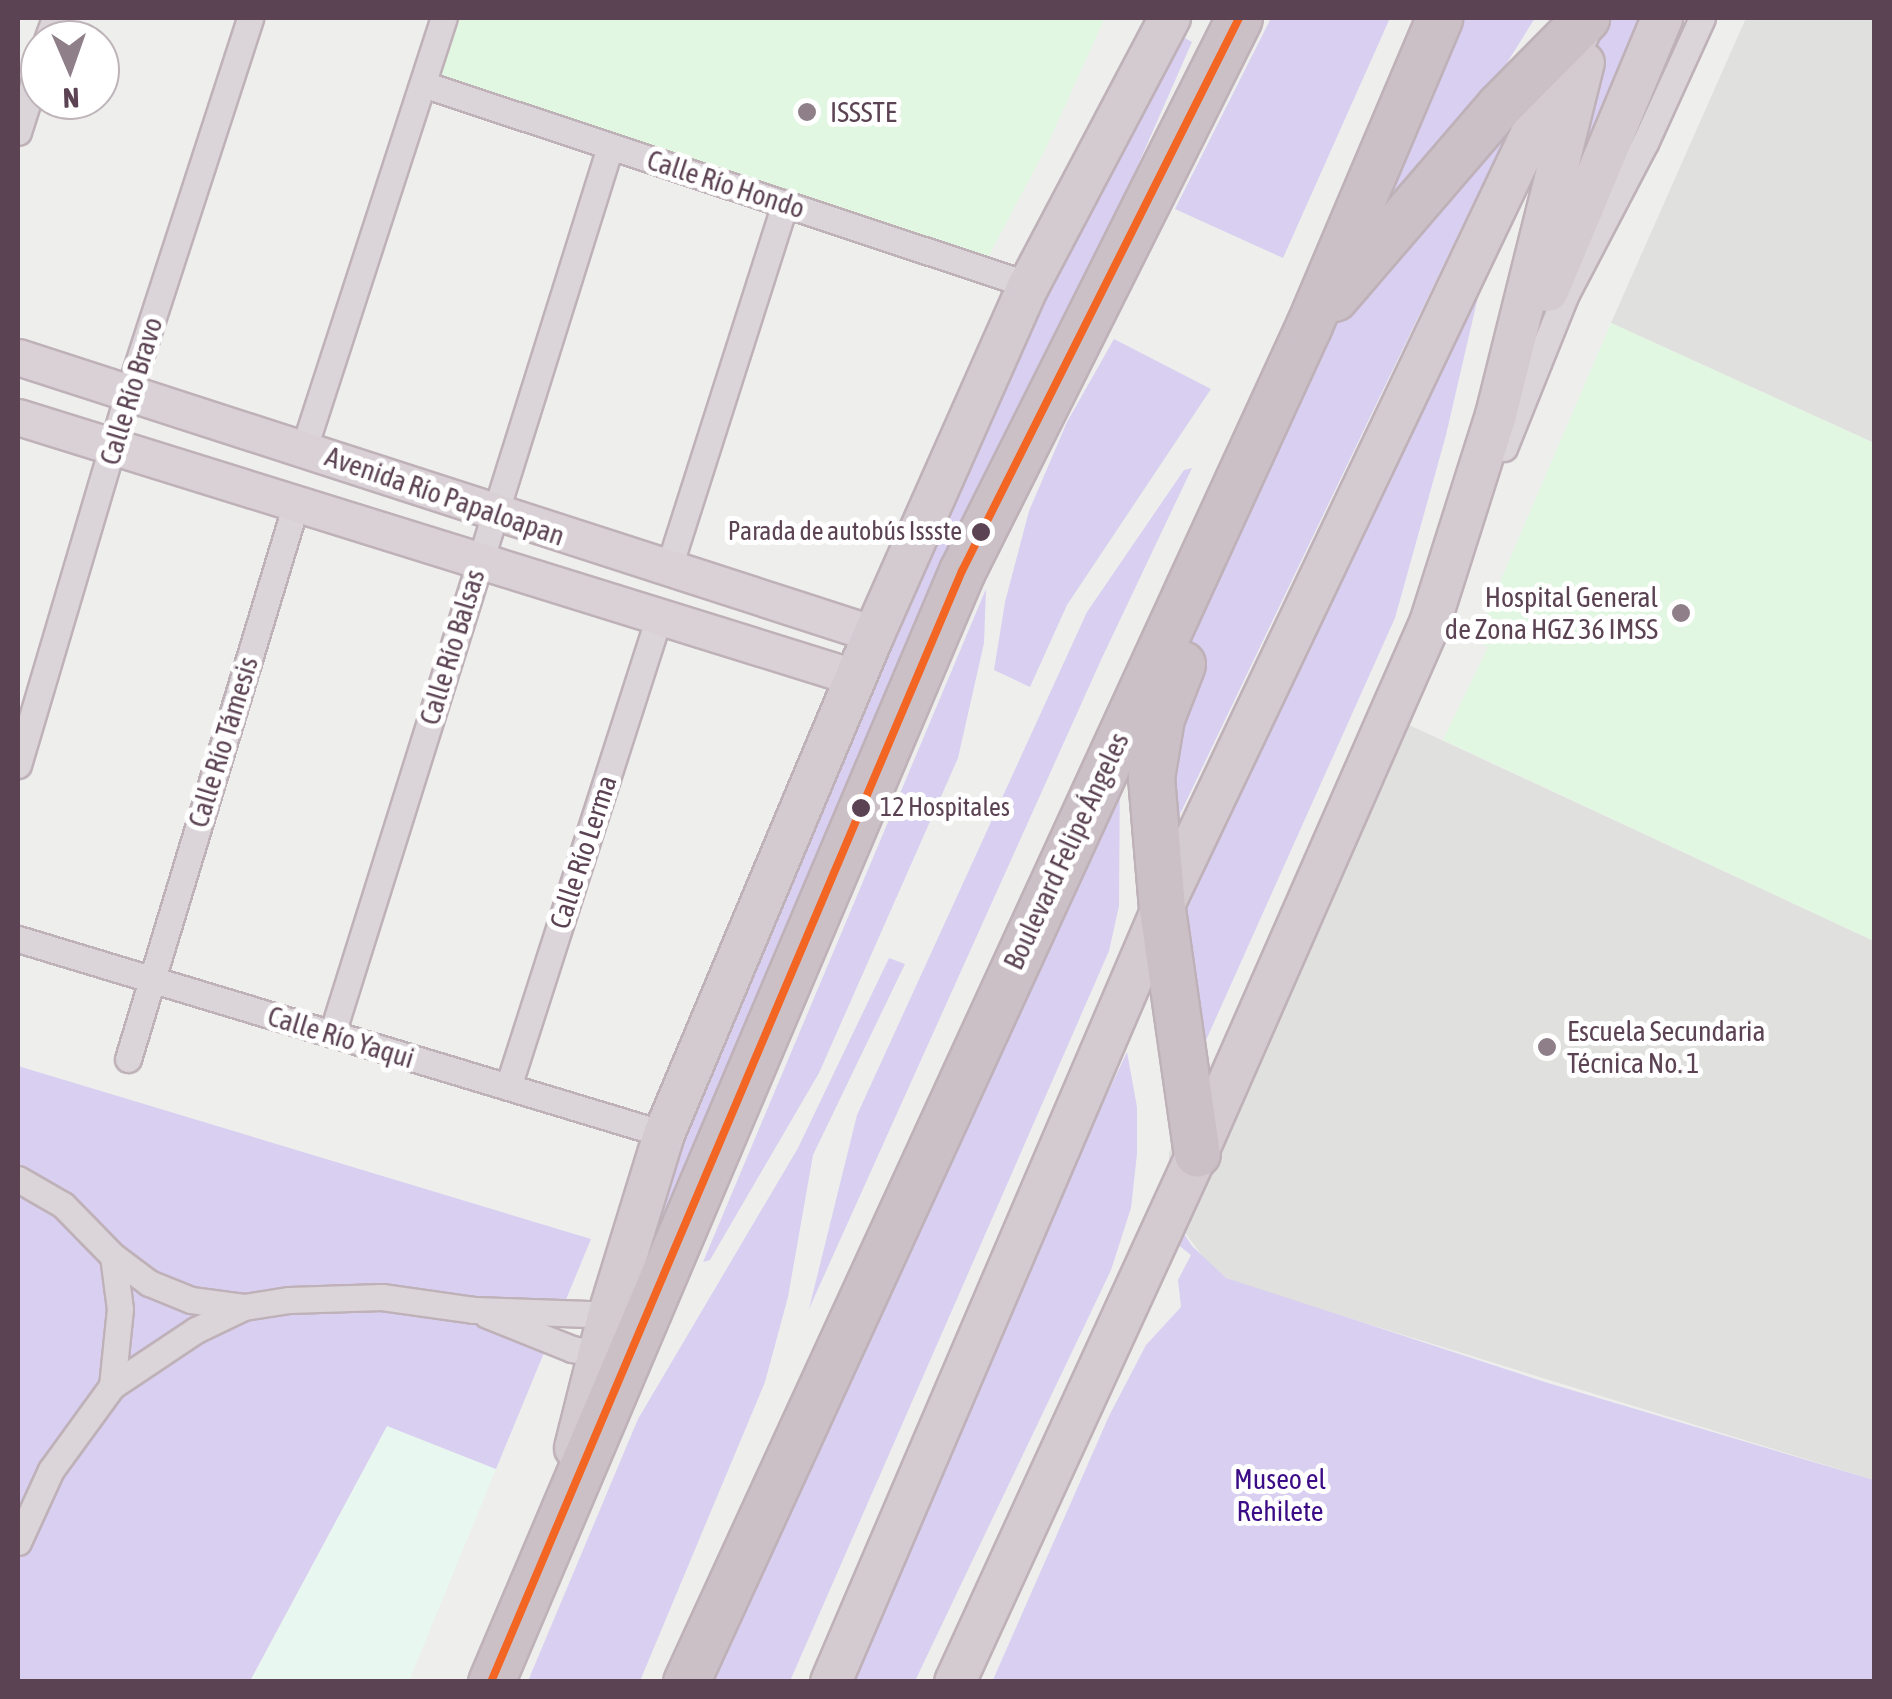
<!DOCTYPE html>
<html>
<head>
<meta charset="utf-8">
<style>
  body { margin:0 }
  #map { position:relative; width:1892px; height:1699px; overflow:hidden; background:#eeefed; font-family:"Asap Condensed",sans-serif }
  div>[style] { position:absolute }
  .commercial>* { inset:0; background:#e8f7f0 }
  .education>* { inset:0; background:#e0e0de }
  .medical>* { inset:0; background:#e2f7e2 }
  .green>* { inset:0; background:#d8cff1 }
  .roads { filter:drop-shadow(2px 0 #bfb1b8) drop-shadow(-2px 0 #bfb1b8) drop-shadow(0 2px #bfb1b8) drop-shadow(0 -2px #bfb1b8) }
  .street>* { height:25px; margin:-12.5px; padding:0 12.5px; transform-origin:12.5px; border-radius:12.5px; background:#dbd5d9 }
  .secondary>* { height:35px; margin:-17.5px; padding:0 17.5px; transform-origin:17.5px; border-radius:17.5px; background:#d9d1d5 }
  .primary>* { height:40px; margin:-20px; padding:0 20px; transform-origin:20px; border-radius:20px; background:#d4cbd1 }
  .highway>* { height:45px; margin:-22.5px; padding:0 22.5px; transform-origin:22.5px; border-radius:22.5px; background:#ccc0c7 }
  .bus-1>* { height:8px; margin:-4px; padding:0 4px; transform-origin:4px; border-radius:4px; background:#f26522 }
  .dots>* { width:28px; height:28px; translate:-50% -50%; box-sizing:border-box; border:5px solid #fff; border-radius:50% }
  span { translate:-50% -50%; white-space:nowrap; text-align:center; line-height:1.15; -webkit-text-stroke:10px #fff; paint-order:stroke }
  .bus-label { font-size:26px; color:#5c4353 }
  .right { translate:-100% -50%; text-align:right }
  .left { translate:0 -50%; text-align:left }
  .poi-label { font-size:28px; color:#5c4353 }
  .street-label { font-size:28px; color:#5c4353 }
  .park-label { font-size:28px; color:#3c0c86 }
  .frame { position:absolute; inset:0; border:20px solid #5c4353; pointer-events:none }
  .north { position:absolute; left:20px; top:20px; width:100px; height:100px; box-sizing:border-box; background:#fff; border:2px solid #beb4ba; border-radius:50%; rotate:178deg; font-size:28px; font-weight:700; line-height:40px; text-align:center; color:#5c4353 }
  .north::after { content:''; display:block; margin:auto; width:35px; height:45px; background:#8f7f89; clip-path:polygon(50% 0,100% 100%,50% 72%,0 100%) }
</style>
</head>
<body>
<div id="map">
  <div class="commercial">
    <div style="clip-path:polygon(387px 1426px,496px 1469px,409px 1681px,250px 1682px)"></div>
  </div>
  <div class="education">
    <div style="clip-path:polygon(1746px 18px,1874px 18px,1874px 443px,1611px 323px)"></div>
    <div style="clip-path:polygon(1379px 711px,1874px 941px,1874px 1480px,1251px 1288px,1226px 1278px,1207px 1262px,1173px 1217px,1169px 1153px)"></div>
  </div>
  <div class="medical">
    <div style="clip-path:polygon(458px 18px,1102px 18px,1103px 22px,1045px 150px,985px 263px,439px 75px)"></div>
    <div style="clip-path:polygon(1611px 323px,1874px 443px,1874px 941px,1443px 740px,1488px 647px,1475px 640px)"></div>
  </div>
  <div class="green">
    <div style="clip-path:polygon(1271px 18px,1390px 18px,1283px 258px,1175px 209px)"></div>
    <div style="clip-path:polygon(1439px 18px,1535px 18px,1505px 66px,1347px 246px)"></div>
    <div style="clip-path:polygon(1602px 18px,1648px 18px,1546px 235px)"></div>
    <div style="clip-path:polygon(1183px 37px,1192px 42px,1127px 190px,942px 569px,632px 1307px,673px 1136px,1054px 276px)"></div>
    <div style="clip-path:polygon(1519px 109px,1382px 392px,1158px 860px,1160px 705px,1328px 326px)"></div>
    <div style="clip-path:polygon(1496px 219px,1446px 435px,1395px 618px,1194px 1067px,1161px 976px,1220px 818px)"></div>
    <div style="clip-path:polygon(1114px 339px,1211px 389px,1067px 605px,1030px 687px,994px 670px,1005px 602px,1029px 511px,1067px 422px)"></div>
    <div style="clip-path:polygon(1192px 468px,1101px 660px,809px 1309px,857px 1115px,1087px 612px,1184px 470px)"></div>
    <div style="clip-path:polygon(986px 589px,984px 643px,958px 758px,819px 1073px,710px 1260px,703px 1262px)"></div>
    <div style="clip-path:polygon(1120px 757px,1119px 906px,1109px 951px,790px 1681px,689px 1682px)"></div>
    <div style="clip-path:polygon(889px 958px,905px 964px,813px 1155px,788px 1297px,765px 1382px,640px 1681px,528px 1681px,638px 1419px,798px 1148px)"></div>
    <div style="clip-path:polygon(1127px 1052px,1137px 1107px,1137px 1154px,1131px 1208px,1111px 1270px,915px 1681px,842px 1682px,970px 1384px)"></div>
    <div style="clip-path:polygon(18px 1066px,591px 1239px,496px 1469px,387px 1426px,250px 1681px,18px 1681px)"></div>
    <div style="clip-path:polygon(1169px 1153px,1173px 1217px,1192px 1246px,1226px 1278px,1548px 1383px,1874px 1480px,1874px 1681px,992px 1682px,1109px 1416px,1146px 1345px,1181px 1307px,1178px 1280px,1191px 1255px,1168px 1237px)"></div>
  </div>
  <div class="roads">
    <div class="street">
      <div style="left:47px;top:40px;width:23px;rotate:-70deg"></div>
      <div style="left:423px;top:84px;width:638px;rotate:18.35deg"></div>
      <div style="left:18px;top:132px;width:72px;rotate:-72.3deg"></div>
      <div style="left:304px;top:448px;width:452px;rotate:-72deg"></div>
      <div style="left:1504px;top:448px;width:166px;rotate:-68.1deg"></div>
      <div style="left:1566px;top:294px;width:170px;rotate:-62.4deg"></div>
      <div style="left:1645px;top:143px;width:137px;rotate:-65.5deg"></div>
      <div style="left:668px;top:570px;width:385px;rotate:-72.3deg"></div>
      <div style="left:18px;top:765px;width:390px;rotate:-73.5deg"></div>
      <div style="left:129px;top:391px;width:392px;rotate:-72deg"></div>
      <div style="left:18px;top:939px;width:675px;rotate:16.8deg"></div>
      <div style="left:332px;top:1034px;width:930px;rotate:-72.6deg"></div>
      <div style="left:128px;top:1059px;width:580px;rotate:-73.16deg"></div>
      <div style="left:508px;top:1087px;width:494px;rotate:-72.2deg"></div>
      <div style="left:18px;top:1179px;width:52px;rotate:30deg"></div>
      <div style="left:63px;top:1205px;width:71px;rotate:45.6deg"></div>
      <div style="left:113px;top:1256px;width:45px;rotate:36.9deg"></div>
      <div style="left:149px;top:1283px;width:45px;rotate:22deg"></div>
      <div style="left:191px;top:1300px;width:53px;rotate:7.5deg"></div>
      <div style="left:487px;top:1315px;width:92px;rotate:21.8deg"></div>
      <div style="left:572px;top:1349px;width:39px;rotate:10deg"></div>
      <div style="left:112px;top:1386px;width:77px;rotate:-84.1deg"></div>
      <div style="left:120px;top:1309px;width:53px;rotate:-97.5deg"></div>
      <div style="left:18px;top:1542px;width:79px;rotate:-65.4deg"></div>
      <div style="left:51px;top:1470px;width:104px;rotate:-54deg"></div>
      <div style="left:112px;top:1386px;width:101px;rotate:-33.7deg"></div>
      <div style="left:196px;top:1330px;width:53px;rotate:-25.6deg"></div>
      <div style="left:244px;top:1307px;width:46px;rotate:-8.8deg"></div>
      <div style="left:289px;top:1300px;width:93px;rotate:-1.8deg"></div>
      <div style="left:382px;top:1297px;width:92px;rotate:8.1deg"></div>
      <div style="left:473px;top:1310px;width:146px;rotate:2deg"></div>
    </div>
    <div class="secondary">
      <div style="left:18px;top:357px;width:900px;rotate:17.93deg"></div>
      <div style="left:18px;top:417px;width:879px;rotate:17.28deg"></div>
    </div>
    <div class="primary">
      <div style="left:1548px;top:291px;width:296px;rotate:-67.3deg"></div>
      <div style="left:575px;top:1448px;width:139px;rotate:-75.9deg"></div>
      <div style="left:609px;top:1313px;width:187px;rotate:-72.9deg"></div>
      <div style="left:664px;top:1134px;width:542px;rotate:-67.22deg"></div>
      <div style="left:874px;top:634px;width:382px;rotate:-66.1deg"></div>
      <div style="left:1029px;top:285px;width:302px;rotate:-62.2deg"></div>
      <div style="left:831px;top:1682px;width:841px;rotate:-66.82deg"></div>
      <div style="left:1162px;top:909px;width:970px;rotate:-64.54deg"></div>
      <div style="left:955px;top:1682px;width:581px;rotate:-65.38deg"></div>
      <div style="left:1197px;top:1154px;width:580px;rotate:-66.31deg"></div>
      <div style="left:1430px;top:623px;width:218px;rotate:-72.4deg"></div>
      <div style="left:1496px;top:415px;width:363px;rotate:-76deg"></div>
    </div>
    <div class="highway">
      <div style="left:1334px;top:298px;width:253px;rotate:-49.3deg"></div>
      <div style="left:1499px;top:106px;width:124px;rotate:-45.3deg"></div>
      <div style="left:1182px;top:664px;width:58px;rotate:111.3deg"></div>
      <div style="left:1161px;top:718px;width:60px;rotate:99.6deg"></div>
      <div style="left:1151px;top:777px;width:132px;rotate:85.2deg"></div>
      <div style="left:1162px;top:909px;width:247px;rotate:81.9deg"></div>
      <div style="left:491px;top:1682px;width:1207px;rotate:-67.03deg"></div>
      <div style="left:962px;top:571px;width:618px;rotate:-63.39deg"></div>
      <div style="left:686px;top:1682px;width:1493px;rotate:-65.34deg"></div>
      <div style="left:1309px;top:325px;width:333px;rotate:-67deg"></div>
    </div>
  </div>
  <div class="bus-1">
    <div style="left:491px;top:1682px;width:1207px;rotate:-67.03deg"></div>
    <div style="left:962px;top:571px;width:618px;rotate:-63.39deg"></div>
  </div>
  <div class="dots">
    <div style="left:807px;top:112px;background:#8f7f89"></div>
    <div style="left:981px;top:532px;background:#5c4353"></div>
    <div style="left:1681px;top:613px;background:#8f7f89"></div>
    <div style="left:861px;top:808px;background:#5c4353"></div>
    <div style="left:1547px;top:1047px;background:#8f7f89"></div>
  </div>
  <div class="bus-label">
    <span class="right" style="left:962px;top:532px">Parada de autobús Issste</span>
    <span class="left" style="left:880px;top:808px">12 Hospitales</span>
  </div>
  <div class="poi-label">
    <span class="left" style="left:830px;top:112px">ISSSTE</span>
    <span class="right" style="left:1658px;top:613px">Hospital General<br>de Zona HGZ 36 IMSS</span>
    <span class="left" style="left:1567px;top:1047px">Escuela Secundaria<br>Técnica No. 1</span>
  </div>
  <div class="street-label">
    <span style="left:726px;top:184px;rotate:18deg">Calle Río Hondo</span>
    <span style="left:131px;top:391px;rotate:-73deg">Calle Río Bravo</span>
    <span style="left:445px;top:496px;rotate:19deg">Avenida Río Papaloapan</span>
    <span style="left:452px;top:647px;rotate:-73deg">Calle Río Balsas</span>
    <span style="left:223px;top:742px;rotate:-73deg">Calle Río Támesis</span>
    <span style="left:1066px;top:851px;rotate:-65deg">Boulevard Felipe Ángeles</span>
    <span style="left:583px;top:852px;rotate:-72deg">Calle Río Lerma</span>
    <span style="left:341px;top:1037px;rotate:17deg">Calle Río Yaqui</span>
  </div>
  <div class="park-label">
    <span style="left:1280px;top:1495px">Museo el<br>Rehilete</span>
  </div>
  <div class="frame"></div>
  <div class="north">N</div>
</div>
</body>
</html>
